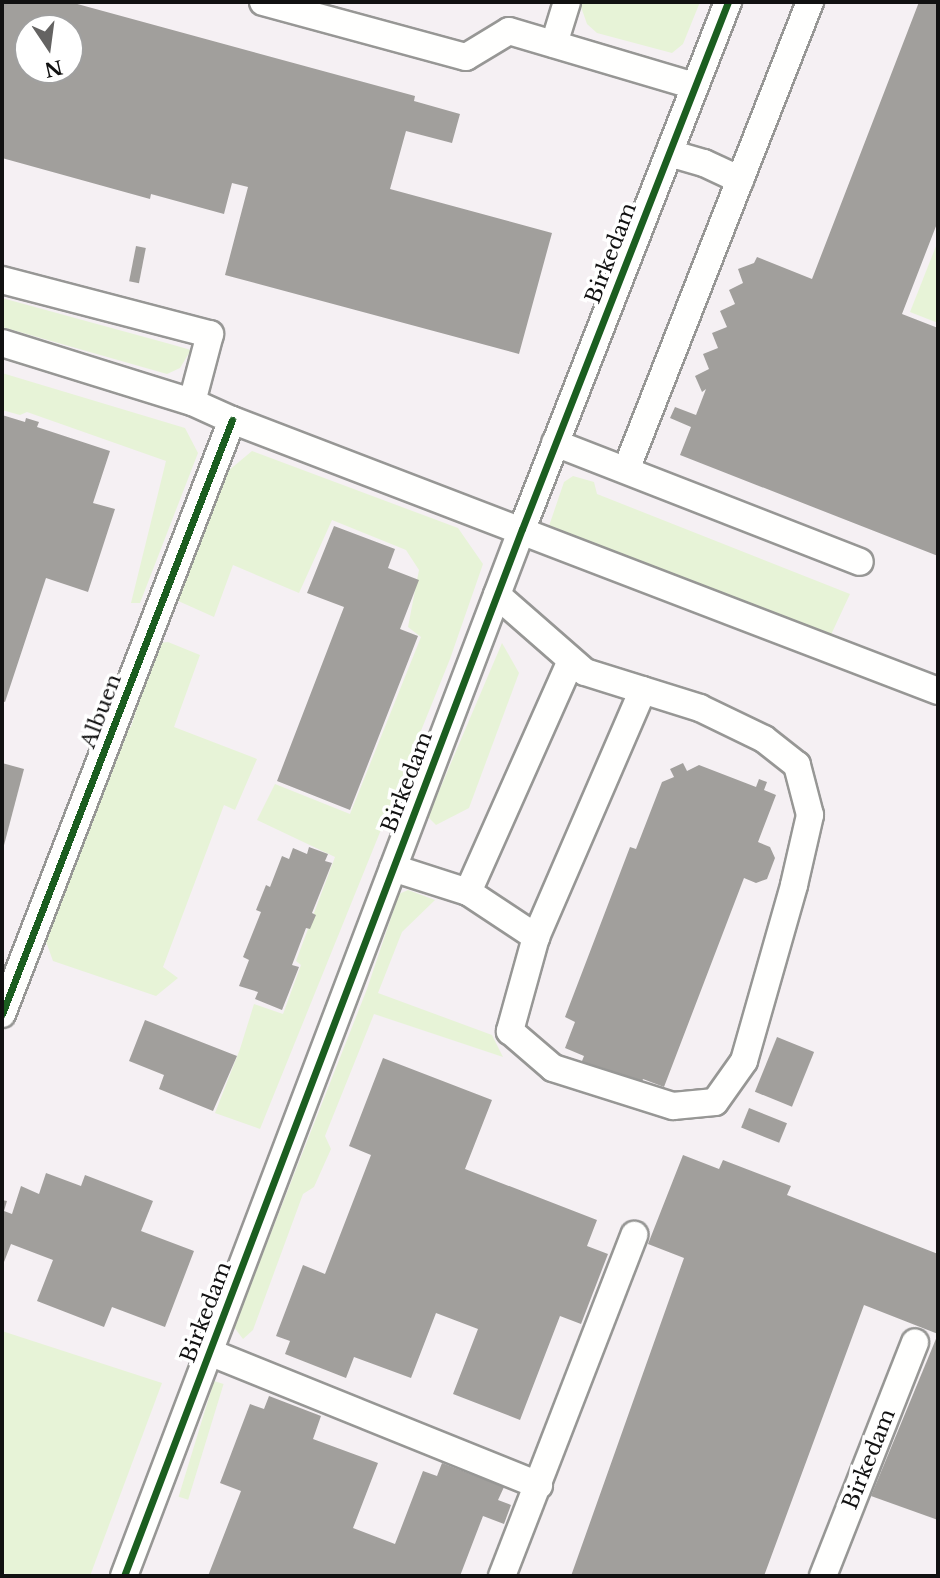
<!DOCTYPE html>
<html>
<head>
<meta charset="utf-8">
<style>
  body { margin:0 }
  #map { position:relative; width:940px; height:1578px; overflow:hidden; background:#fdfcf7; font-family:"Libre Baskerville",serif }
  div>[style] { position:absolute }
  .industrial>* { inset:0; background:#f5f0f3 }
  .green>* { inset:0; background:#e7f3d7; transform-origin:0 0 }
  .building>* { inset:0; background:#a19f9c; transform-origin:0 0 }
  .roads { filter:drop-shadow(2px 0 #979795) drop-shadow(-2px 0 #979795) drop-shadow(0 2px #979795) drop-shadow(0 -2px #979795) }
  .minor>* { height:26px; margin:-13px; padding:0 13px; transform-origin:13px; border-radius:13px; background:#fffffe }
  .cycleway>* { height:7px; margin:-3.5px; padding:0 3.5px; transform-origin:3.5px; border-radius:3.5px; background:#1b5e20 }
  span { translate:-50% -50%; white-space:nowrap; text-align:center; line-height:1.15; -webkit-text-stroke:7px #fff; paint-order:stroke }
  .street-label { font-size:21px; color:#111 }
  .frame { position:absolute; inset:0; border:4px solid #111; pointer-events:none }
  .north { position:absolute; left:14px; top:14px; width:70px; height:70px; box-sizing:border-box; background:#fff; border:2px solid #a0a0a0; border-radius:50%; rotate:167deg; font-size:19px; font-weight:700; line-height:28px; text-align:center; color:#111 }
  .north::after { content:''; display:block; margin:auto; width:24px; height:32px; background:#646362; clip-path:polygon(50% 0,100% 100%,50% 72%,0 100%) }
</style>
</head>
<body>
<div id="map">
  <div class="industrial">
    <div style="clip-path:polygon(evenodd,2px 2px,938px 2px,938px 1576px,2px 1576px,2px 2px,28px 28px,70px 28px,70px 70px,28px 70px,28px 28px)"></div>
  </div>
  <div class="green">
    <div style="clip-path:polygon(583px 2px,700px 2px,683px 44px,672px 53px,597px 33px,587px 24px,580px 4px)"></div>
    <div style="clip-path:polygon(938px 241px,938px 323px,910px 312px)"></div>
    <div style="clip-path:polygon(2px 298px,170px 344px,191px 350px,180px 368px,167px 374px,2px 327px)"></div>
    <div style="clip-path:polygon(2px 373px,185px 428px,198px 453px,140px 603px,131px 603px,166px 461px,27px 412px,20px 415px,2px 410px)"></div>
    <div style="clip-path:polygon(252px 451px,458px 528px,483px 564px,450px 659px,260px 1129px,215px 1113px,240px 1049px,254px 1004px,283px 1014px,301px 965px,296px 961px,335px 857px,257px 820px,275px 784px,350px 814px,421px 637px,408px 627px,419px 570px,406px 550px,332px 520px,299px 593px,233px 565px,214px 617px,176px 600px,228px 471px)"></div>
    <div style="clip-path:polygon(573px 476px,594px 482px,597px 494px,850px 594px,829px 639px,549px 526px,564px 482px)"></div>
    <div style="clip-path:polygon(168px 642px,200px 655px,174px 727px,257px 759px,235px 810px,224px 805px,163px 967px,178px 978px,156px 996px,53px 961px,44px 936px,125px 728px,131px 727px,137px 708px,135px 699px,159px 643px)"></div>
    <div style="clip-path:polygon(502px 643px,519px 673px,469px 808px,436px 825px,428px 817px)"></div>
    <div style="clip-path:polygon(408px 890px,435px 900px,402px 932px,378px 993px,492px 1035px,503px 1057px,374px 1014px,325px 1136px,331px 1149px,314px 1187px,303px 1194px,253px 1330px,243px 1339px,234px 1327px,367px 989px,399px 894px)"></div>
    <div style="clip-path:polygon(2px 1331px,162px 1383px,90px 1576px,11px 1576px,2px 1572px)"></div>
    <div style="left:214px;top:1381px;width:10px;height:121px;rotate:17deg"></div>
  </div>
  <div class="building">
    <div style="clip-path:polygon(evenodd,2px 2px,70px 2px,415px 96px,414px 101px,460px 114px,452px 143px,406px 131px,390px 189px,552px 233px,519px 354px,225px 275px,248px 187px,232px 183px,224px 214px,151px 194px,150px 199px,2px 158px,2px 2px,28px 28px,70px 28px,70px 70px,28px 70px,28px 28px)"></div>
    <div style="clip-path:polygon(919px 2px,938px 2px,938px 221px,902px 314px,938px 328px,938px 556px,680px 455px,691px 427px,670px 418px,675px 407px,696px 415px,706px 389px,702px 392px,695px 376px,709px 369px,703px 354px,718px 348px,712px 333px,727px 327px,720px 311px,735px 304px,729px 290px,743px 283px,738px 269px,754px 263px,757px 257px,812px 279px)"></div>
    <div style="left:136px;top:246px;width:10px;height:36px;rotate:11deg"></div>
    <div style="clip-path:polygon(2px 415px,25px 422px,26px 418px,39px 422px,37px 427px,110px 451px,93px 503px,115px 509px,88px 592px,46px 578px,5px 702px,2px 701px)"></div>
    <div style="clip-path:polygon(334px 526px,395px 549px,388px 568px,419px 580px,400px 629px,418px 636px,350px 810px,277px 781px,344px 607px,307px 593px)"></div>
    <div style="clip-path:polygon(2px 763px,24px 769px,3px 849px,2px 849px)"></div>
    <div style="clip-path:polygon(683px 763px,687px 771px,699px 765px,756px 787px,759px 779px,767px 782px,764px 790px,776px 795px,758px 842px,770px 847px,775px 858px,767px 879px,756px 883px,744px 878px,664px 1087px,643px 1079px,639px 1089px,580px 1066px,584px 1056px,565px 1048px,575px 1022px,565px 1017px,630px 847px,636px 849px,662px 782px,674px 777px,670px 769px)"></div>
    <div style="clip-path:polygon(309px 847px,328px 854px,325px 861px,332px 863px,312px 913px,316px 915px,310px 929px,306px 928px,292px 965px,299px 967px,282px 1010px,255px 999px,258px 992px,239px 986px,249px 960px,243px 957px,261px 912px,256px 910px,266px 885px,270px 887px,282px 856px,289px 859px,293px 848px,307px 854px)"></div>
    <div style="clip-path:polygon(145px 1020px,237px 1056px,213px 1111px,159px 1089px,164px 1075px,129px 1061px)"></div>
    <div style="left:777px;top:1037px;width:40px;height:59px;rotate:22deg"></div>
    <div style="clip-path:polygon(383px 1058px,492px 1100px,465px 1169px,597px 1220px,587px 1246px,608px 1254px,581px 1324px,560px 1316px,520px 1420px,453px 1394px,478px 1329px,436px 1313px,411px 1378px,354px 1357px,346px 1378px,285px 1354px,290px 1341px,276px 1336px,303px 1265px,325px 1274px,371px 1155px,349px 1146px)"></div>
    <div style="left:749px;top:1108px;width:41px;height:21px;rotate:22deg"></div>
    <div style="clip-path:polygon(683px 1155px,719px 1169px,723px 1160px,791px 1186px,787px 1195px,938px 1254px,938px 1334px,864px 1305px,764px 1576px,571px 1576px,684px 1258px,648px 1244px)"></div>
    <div style="clip-path:polygon(46px 1173px,81px 1186px,85px 1175px,153px 1201px,141px 1231px,194px 1251px,165px 1327px,112px 1307px,104px 1327px,37px 1301px,53px 1260px,11px 1244px,4px 1262px,2px 1261px,2px 1200px,7px 1201px,4px 1211px,12px 1214px,21px 1186px,39px 1194px)"></div>
    <div style="clip-path:polygon(938px 1334px,938px 1520px,871px 1496px)"></div>
    <div style="clip-path:polygon(269px 1396px,321px 1416px,313px 1439px,378px 1463px,353px 1528px,395px 1544px,423px 1471px,437px 1476px,442px 1463px,504px 1487px,498px 1500px,511px 1505px,504px 1524px,483px 1516px,460px 1576px,208px 1576px,241px 1491px,220px 1483px,250px 1404px,264px 1409px)"></div>
  </div>
  <div class="roads">
    <div class="minor">
      <div style="left:263px;top:2px;width:210px;rotate:15.2deg"></div>
      <div style="left:466px;top:57px;width:50px;rotate:-31.2deg"></div>
      <div style="left:509px;top:31px;width:194px;rotate:16.5deg"></div>
      <div style="left:554px;top:44px;width:44px;rotate:-72.8deg"></div>
      <div style="left:669px;top:153px;width:36px;rotate:16deg"></div>
      <div style="left:704px;top:163px;width:40px;rotate:25deg"></div>
      <div style="left:2px;top:280px;width:215px;rotate:14.6deg"></div>
      <div style="left:210px;top:334px;width:70px;rotate:104.8deg"></div>
      <div style="left:2px;top:343px;width:199px;rotate:17.3deg"></div>
      <div style="left:192px;top:402px;width:44px;rotate:24.2deg"></div>
      <div style="left:232px;top:420px;width:756px;rotate:21deg"></div>
      <div style="left:555px;top:443px;width:327px;rotate:21.3deg"></div>
      <div style="left:626px;top:470px;width:503px;rotate:-68.54deg"></div>
      <div style="left:393px;top:868px;width:79px;rotate:17.7deg"></div>
      <div style="left:468px;top:892px;width:82px;rotate:33.5deg"></div>
      <div style="left:536px;top:937px;width:98px;rotate:105.5deg"></div>
      <div style="left:510px;top:1031px;width:57px;rotate:40.7deg"></div>
      <div style="left:553px;top:1068px;width:126px;rotate:17.6deg"></div>
      <div style="left:673px;top:1106px;width:42px;rotate:-5.4deg"></div>
      <div style="left:715px;top:1102px;width:50px;rotate:-54.7deg"></div>
      <div style="left:744px;top:1061px;width:183px;rotate:-74.1deg"></div>
      <div style="left:794px;top:885px;width:72px;rotate:-77.1deg"></div>
      <div style="left:810px;top:815px;width:52px;rotate:-104.6deg"></div>
      <div style="left:797px;top:765px;width:42px;rotate:-141.8deg"></div>
      <div style="left:764px;top:739px;width:71px;rotate:-154.2deg"></div>
      <div style="left:700px;top:708px;width:121px;rotate:-162.6deg"></div>
      <div style="left:585px;top:672px;width:117px;rotate:-138.8deg"></div>
      <div style="left:468px;top:892px;width:253px;rotate:-66deg"></div>
      <div style="left:536px;top:937px;width:269px;rotate:-66.6deg"></div>
      <div style="left:2px;top:1014px;width:637px;rotate:-68.83deg"></div>
      <div style="left:209px;top:1352px;width:356px;rotate:22deg"></div>
      <div style="left:124px;top:1576px;width:1120px;rotate:-69.19deg"></div>
      <div style="left:522px;top:529px;width:566px;rotate:-68.65deg"></div>
      <div style="left:502px;top:1576px;width:366px;rotate:-68.8deg"></div>
      <div style="left:823px;top:1576px;width:251px;rotate:-68.5deg"></div>
    </div>
  </div>
  <div class="cycleway">
    <div style="left:2px;top:1014px;width:637px;rotate:-68.83deg"></div>
    <div style="left:124px;top:1576px;width:1120px;rotate:-69.19deg"></div>
    <div style="left:522px;top:529px;width:566px;rotate:-68.65deg"></div>
  </div>
  <div class="street-label">
    <span style="left:611px;top:253px;rotate:-69deg">Birkedam</span>
    <span style="left:101px;top:711px;rotate:-69deg">Albuen</span>
    <span style="left:407px;top:782px;rotate:-69deg">Birkedam</span>
    <span style="left:206px;top:1312px;rotate:-69deg">Birkedam</span>
    <span style="left:869px;top:1459px;rotate:-68deg">Birkedam</span>
  </div>
  <div class="frame"></div>
  <div class="north">N</div>
</div>
</body>
</html>
